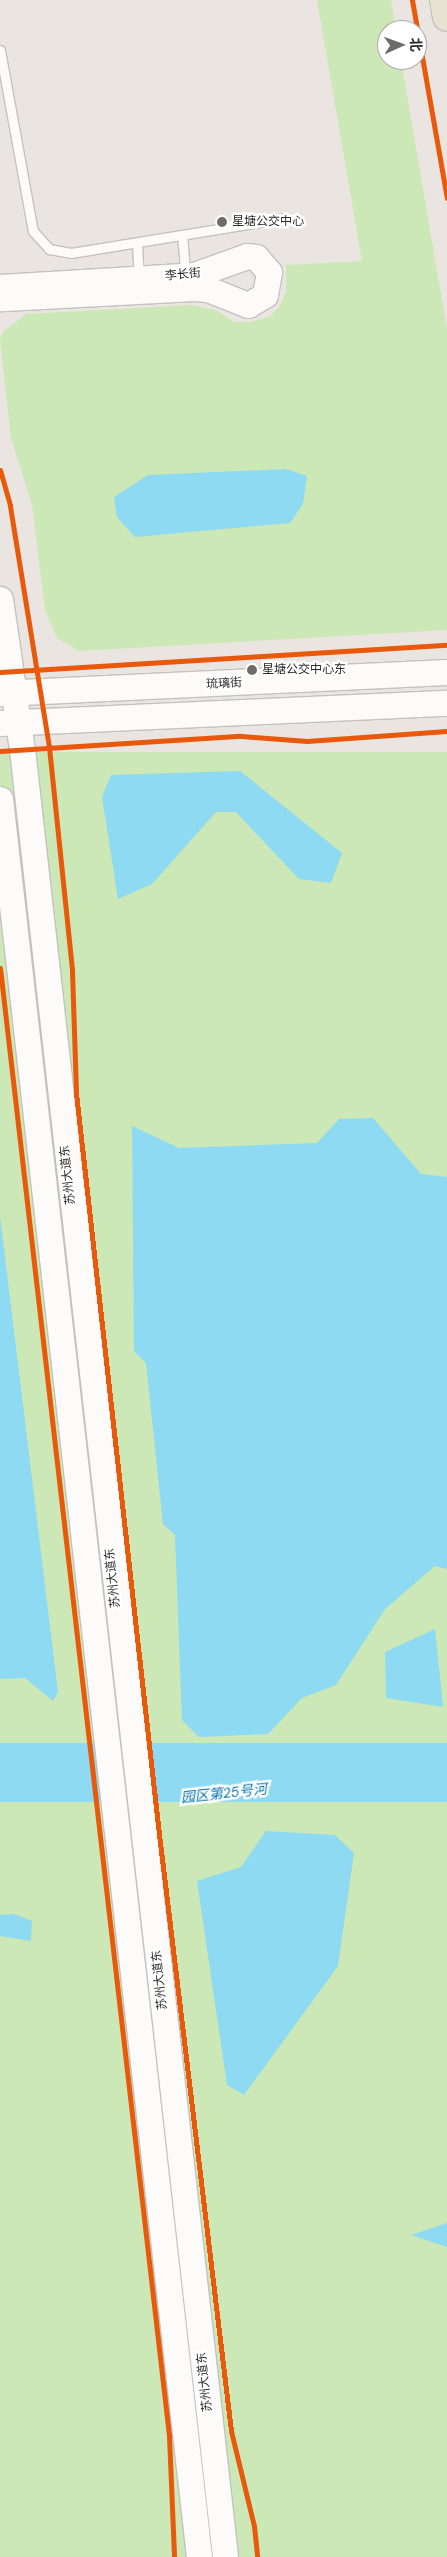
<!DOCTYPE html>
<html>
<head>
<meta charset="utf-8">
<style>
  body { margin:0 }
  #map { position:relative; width:447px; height:2557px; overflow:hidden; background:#eae5e0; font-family:"DM Sans","Noto Sans SC",sans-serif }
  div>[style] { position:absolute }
  .green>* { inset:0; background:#cce8b6; transform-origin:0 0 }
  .water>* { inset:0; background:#8ddaf2; transform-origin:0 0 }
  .roads { filter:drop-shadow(1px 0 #c3c1c2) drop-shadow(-1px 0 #c3c1c2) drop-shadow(0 1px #c3c1c2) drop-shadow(0 -1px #c3c1c2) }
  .lane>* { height:9px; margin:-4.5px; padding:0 4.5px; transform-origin:4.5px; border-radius:4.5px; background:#fcfbfa }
  .secondary>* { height:25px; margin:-12.5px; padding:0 12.5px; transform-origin:12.5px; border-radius:12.5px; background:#fcfbfa }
  .primary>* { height:28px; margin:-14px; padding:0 14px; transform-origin:14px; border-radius:14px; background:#e8e2d2 }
  .cycleway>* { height:5px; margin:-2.5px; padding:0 2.5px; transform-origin:2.5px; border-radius:2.5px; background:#e8590c }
  .dots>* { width:14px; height:14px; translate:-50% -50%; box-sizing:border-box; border:2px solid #fff; border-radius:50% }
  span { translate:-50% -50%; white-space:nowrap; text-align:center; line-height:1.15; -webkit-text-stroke:5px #fff; paint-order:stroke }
  .poi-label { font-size:12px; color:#2b2b2b }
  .left { translate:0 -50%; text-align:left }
  .street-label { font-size:12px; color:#2b2b2b }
  .water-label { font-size:14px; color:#0073aa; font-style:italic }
  .north { position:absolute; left:377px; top:20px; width:50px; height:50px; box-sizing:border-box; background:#fff; border:1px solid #aaa; border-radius:50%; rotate:88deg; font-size:14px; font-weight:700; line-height:20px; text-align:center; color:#2b2b2b }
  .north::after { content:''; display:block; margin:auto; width:18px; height:22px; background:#6e6c6a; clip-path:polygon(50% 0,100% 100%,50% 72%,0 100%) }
</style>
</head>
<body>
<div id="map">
  <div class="green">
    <div style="clip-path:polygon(317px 0,391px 0,396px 30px,387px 30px,387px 60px,401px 60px,447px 329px,447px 630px,79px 651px,57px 638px,45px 610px,32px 505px,11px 438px,0 340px,3px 332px,26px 314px,192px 305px,216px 310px,234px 322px,250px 322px,269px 317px,280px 306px,286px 292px,286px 265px,362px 261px)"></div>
    <div style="left:447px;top:752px;width:1805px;height:447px;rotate:90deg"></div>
  </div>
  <div class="water">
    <div style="clip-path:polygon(286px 469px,307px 476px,303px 504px,290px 523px,135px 537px,117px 517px,114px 497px,148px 475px)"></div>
    <div style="clip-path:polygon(240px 771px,342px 853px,331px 883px,299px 879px,236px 812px,216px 812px,152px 884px,118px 899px,102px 797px,111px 775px)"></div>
    <div style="clip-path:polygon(373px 1118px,421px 1174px,447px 1177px,447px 1569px,435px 1566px,385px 1609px,336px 1685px,302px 1698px,268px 1734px,199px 1737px,182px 1720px,175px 1535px,163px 1524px,146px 1363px,134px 1351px,132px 1126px,179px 1148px,317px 1143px,339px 1119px)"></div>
    <div style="clip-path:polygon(0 1216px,58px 1692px,53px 1701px,25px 1678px,0 1679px)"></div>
    <div style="clip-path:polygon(435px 1629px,443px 1707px,386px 1698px,385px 1652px)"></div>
    <div style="left:447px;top:1743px;width:59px;height:448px;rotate:90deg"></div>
    <div style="clip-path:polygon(266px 1831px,335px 1835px,354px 1853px,338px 1966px,244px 2095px,227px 2085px,197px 1881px,241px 1867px)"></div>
    <div style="clip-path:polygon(14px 1914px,32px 1921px,31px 1941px,0 1936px,0 1915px)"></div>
    <div style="clip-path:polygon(447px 2223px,447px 2247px,411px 2235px)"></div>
  </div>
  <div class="roads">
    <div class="lane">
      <div style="left:0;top:50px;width:184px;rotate:79.7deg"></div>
      <div style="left:33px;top:231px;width:24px;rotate:48deg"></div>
      <div style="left:49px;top:249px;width:22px;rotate:10deg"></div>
      <div style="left:71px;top:253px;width:216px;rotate:-9.3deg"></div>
      <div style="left:182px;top:235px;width:38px;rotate:85deg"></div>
      <div style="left:137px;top:243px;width:33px;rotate:87deg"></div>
    </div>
    <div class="secondary">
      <div style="left:0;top:287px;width:194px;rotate:-3.5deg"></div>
      <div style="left:194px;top:275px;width:56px;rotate:-19.7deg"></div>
      <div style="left:247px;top:256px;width:9px;rotate:6deg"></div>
      <div style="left:256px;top:257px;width:20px;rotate:49deg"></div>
      <div style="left:269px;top:272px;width:23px;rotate:100deg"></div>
      <div style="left:265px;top:295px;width:20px;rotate:150deg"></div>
      <div style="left:248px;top:305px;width:43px;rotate:-158.2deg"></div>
      <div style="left:208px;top:289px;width:14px;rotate:-176deg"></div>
      <div style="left:194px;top:288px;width:194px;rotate:177deg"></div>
      <div style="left:0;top:599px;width:152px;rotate:81.7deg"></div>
      <div style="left:22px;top:749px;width:1819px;rotate:83.59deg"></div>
      <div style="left:0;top:693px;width:447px;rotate:-2.7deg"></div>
      <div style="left:0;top:723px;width:447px;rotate:-2.6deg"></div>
      <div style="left:0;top:799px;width:1769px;rotate:83.54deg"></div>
    </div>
    <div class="primary">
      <div style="left:444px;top:0;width:17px;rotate:80deg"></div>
    </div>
  </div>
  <div class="cycleway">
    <div style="left:412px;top:0;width:201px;rotate:80deg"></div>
    <div style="left:0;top:470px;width:37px;rotate:74deg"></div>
    <div style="left:10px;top:506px;width:244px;rotate:80.8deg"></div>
    <div style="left:49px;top:747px;width:225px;rotate:84.1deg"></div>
    <div style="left:72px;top:971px;width:122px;rotate:88.1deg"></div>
    <div style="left:76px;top:1093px;width:746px;rotate:83.61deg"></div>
    <div style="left:159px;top:1834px;width:601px;rotate:83.12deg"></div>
    <div style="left:231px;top:2431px;width:98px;rotate:76.4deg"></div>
    <div style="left:254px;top:2526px;width:31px;rotate:84deg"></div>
    <div style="left:0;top:672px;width:448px;rotate:-3.5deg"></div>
    <div style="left:0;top:751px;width:241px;rotate:-3.6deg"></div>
    <div style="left:241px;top:736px;width:66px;rotate:4.3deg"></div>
    <div style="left:307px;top:741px;width:140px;rotate:-4.1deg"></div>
    <div style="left:0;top:968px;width:1478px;rotate:83.43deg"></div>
    <div style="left:169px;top:2436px;width:121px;rotate:87.6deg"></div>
  </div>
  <div class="dots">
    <div style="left:222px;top:222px;background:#6e6c6a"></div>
    <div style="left:252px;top:670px;background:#6e6c6a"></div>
  </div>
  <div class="poi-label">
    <span class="left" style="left:232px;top:222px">星塘公交中心</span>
    <span class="left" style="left:262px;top:670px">星塘公交中心东</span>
  </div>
  <div class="street-label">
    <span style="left:183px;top:275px;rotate:-5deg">李长街</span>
    <span style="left:224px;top:684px;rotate:-3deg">琉璃街</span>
    <span style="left:68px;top:1175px;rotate:-96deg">苏州大道东</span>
    <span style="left:113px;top:1578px;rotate:-96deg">苏州大道东</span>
    <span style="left:160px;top:1980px;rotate:-96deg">苏州大道东</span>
    <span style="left:205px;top:2382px;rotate:-96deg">苏州大道东</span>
  </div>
  <div class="water-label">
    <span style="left:224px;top:1793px;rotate:-6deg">园区第25号河</span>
  </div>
  <div class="north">北</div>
</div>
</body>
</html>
